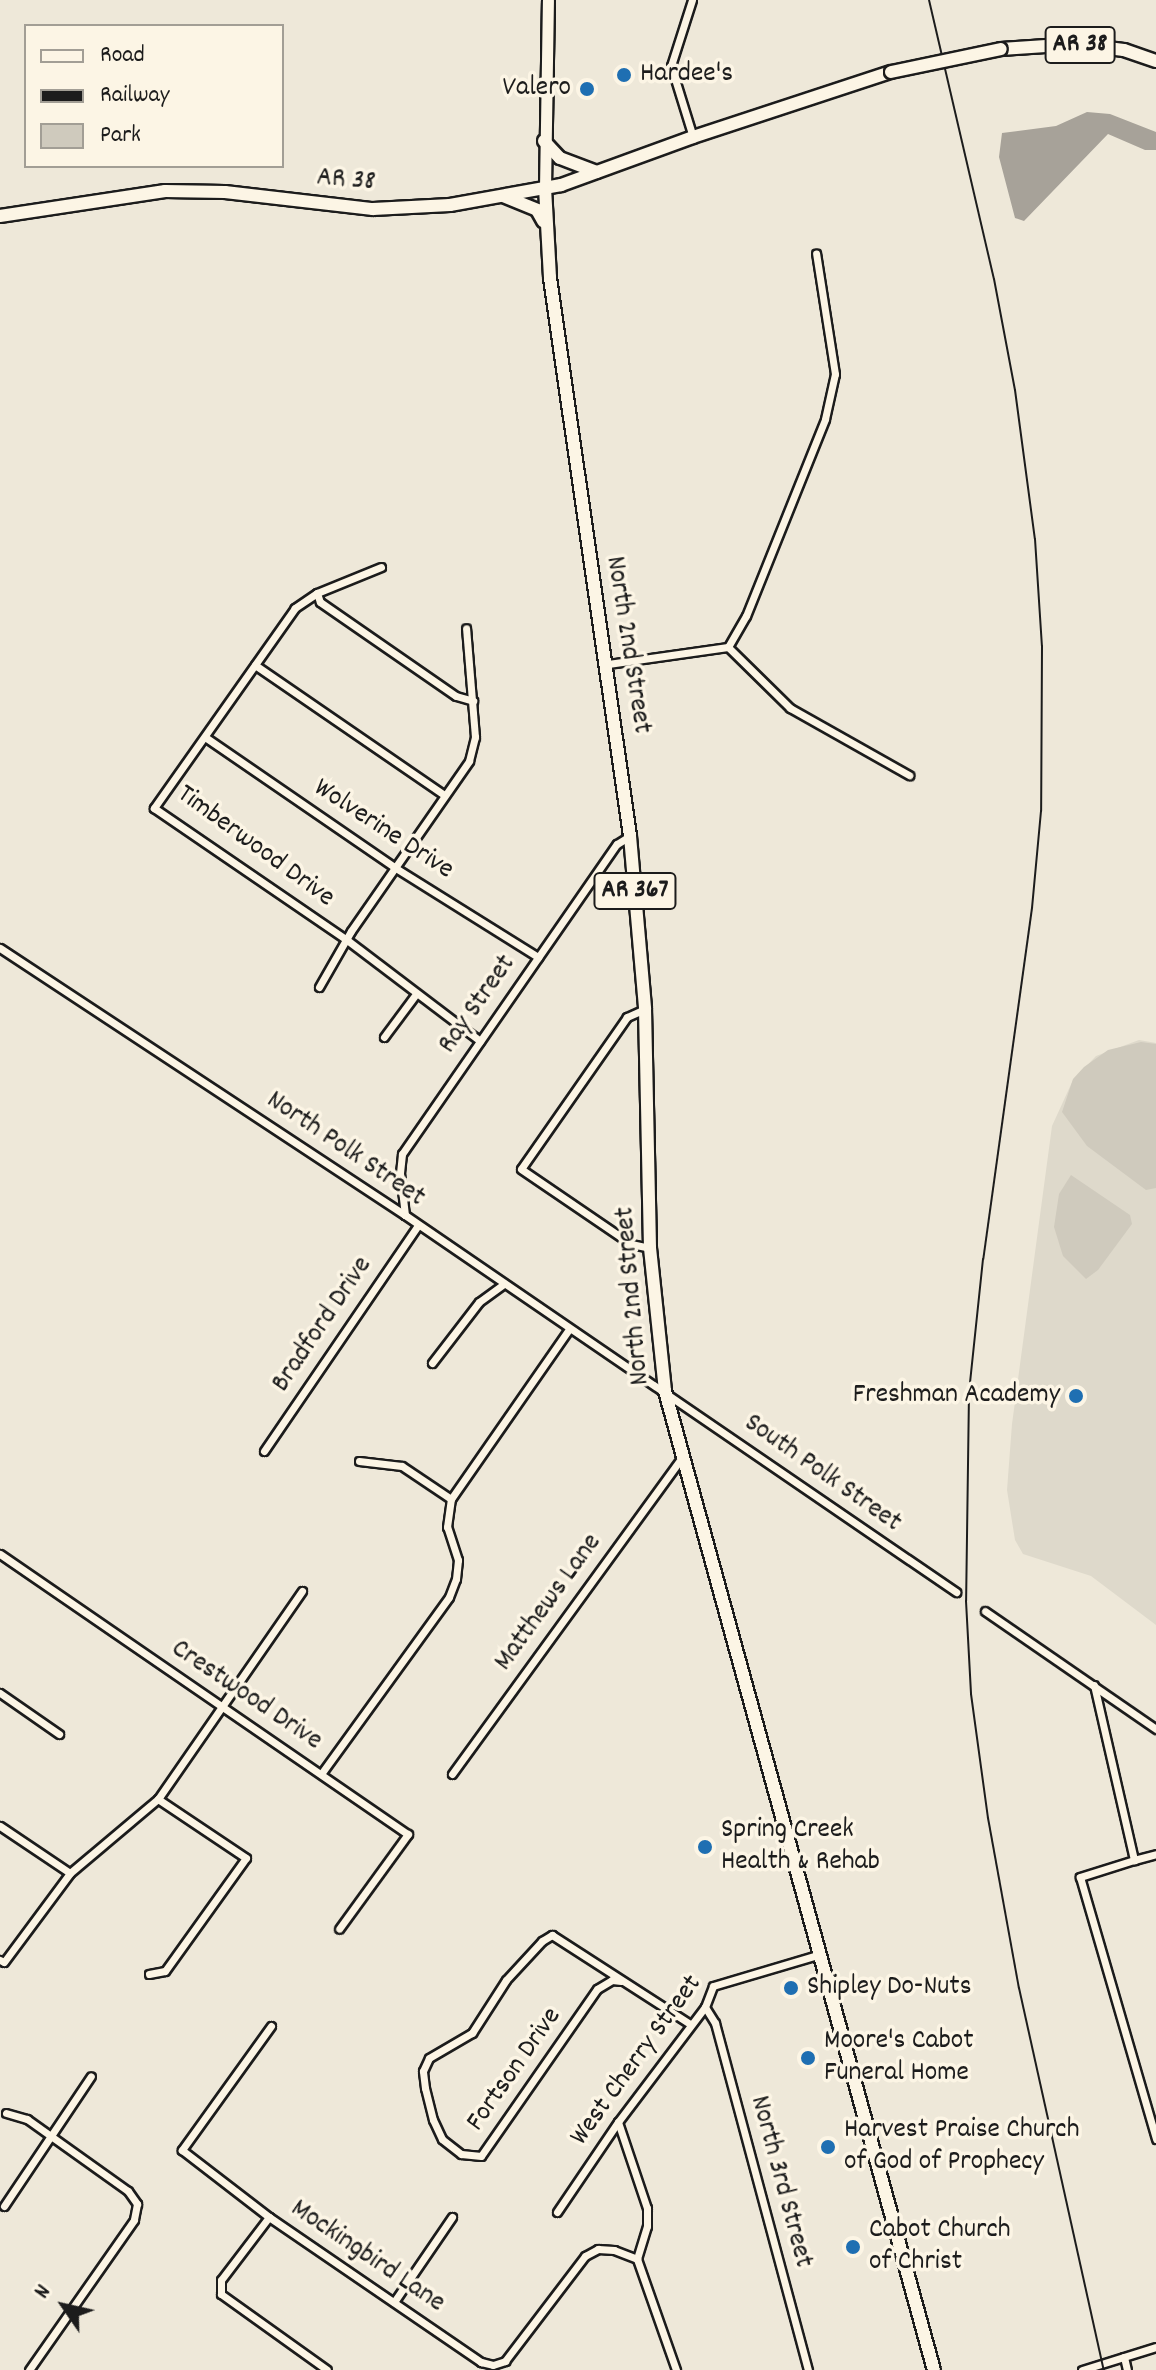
<!DOCTYPE html>
<html>
<head>
<meta charset="utf-8">
<style>
  body { margin:0 }
  #map { position:relative; width:1156px; height:2370px; overflow:hidden; background:#eee8d9; font-family:Dekko,sans-serif }
  div>[style] { position:absolute }
  .built>* { inset:0; background:#ded9cb }
  .green>* { inset:0; background:#cfcabd }
  .water>* { inset:0; background:#a7a299 }
  .roads { filter:drop-shadow(2px 0 #1c1c1c) drop-shadow(-2px 0 #1c1c1c) drop-shadow(0 2px #1c1c1c) drop-shadow(0 -2px #1c1c1c) }
  .street>* { height:7px; margin:-3.5px; padding:0 3.5px; transform-origin:3.5px; border-radius:3.5px; background:#fcf5e5 }
  .secondary>* { height:11px; margin:-5.5px; padding:0 5.5px; transform-origin:5.5px; border-radius:5.5px; background:#fcf5e5 }
  .primary>* { height:12px; margin:-6px; padding:0 6px; transform-origin:6px; border-radius:6px; background:#fcf5e5 }
  .rail>* { height:2px; margin:-1px; padding:0 1px; transform-origin:1px; border-radius:1px; background:#1c1c1c }
  .bridges { filter:drop-shadow(2px 0 #1c1c1c) drop-shadow(-2px 0 #1c1c1c) drop-shadow(0 2px #1c1c1c) drop-shadow(0 -2px #1c1c1c) }
  .primary-bridge>* { height:12px; margin:-6px; padding:0 6px; transform-origin:6px; border-radius:6px; background:#fcf5e5 }
  .dots>* { width:22px; height:22px; translate:-50% -50%; box-sizing:border-box; border:4px solid #fcf5e5; border-radius:50% }
  span { translate:-50% -50%; white-space:nowrap; text-align:center; line-height:1.15; -webkit-text-stroke:7px #fcf5e5; paint-order:stroke }
  .shield-label span { padding:2px 6px; background:#fcf5e5; border:2px solid; border-radius:6px; -webkit-text-stroke-width:0 }
  .shield-label { font-size:26px; color:#1c1c1c; font-weight:700 }
  .poi-label { font-size:28px; color:#1c1c1c }
  .left { translate:0 -50%; text-align:left }
  .right { translate:-100% -50%; text-align:right }
  .street-label { font-size:28px; color:#1c1c1c }
  .legend { position:absolute; left:24px; top:24px; width:260px; height:144px; box-sizing:border-box; background:#fcf5e5; border:2px solid #a29e95; margin:0; padding:10px 14px; list-style:none; font-size:24px; color:#1c1c1c }
  .legend li { display:flex; align-items:center; gap:16px; height:40px }
  .legend b { width:40px; border:2px solid #a29e95 }
  .north { position:absolute; left:24px; top:2266px; width:80px; height:80px; -webkit-text-stroke:6px #fcf5e5; paint-order:stroke; rotate:304deg; font-size:22px; font-weight:700; line-height:32px; text-align:center; color:#1c1c1c }
  .north::after { content:''; display:block; margin:auto; width:28px; height:36px; background:#1c1c1c; clip-path:polygon(50% 0,100% 100%,50% 72%,0 100%) }
</style>
</head>
<body>
<div id="map">
  <div class="built">
    <div style="clip-path:polygon(1139px 1040px,1156px 1043px,1156px 1625px,1091px 1576px,1023px 1554px,1015px 1540px,1007px 1490px,1012px 1424px,1052px 1126px,1073px 1080px,1096px 1056px)"></div>
  </div>
  <div class="green">
    <div style="clip-path:polygon(1141px 1042px,1156px 1044px,1156px 1188px,1146px 1190px,1087px 1146px,1062px 1112px,1073px 1079px,1084px 1067px,1108px 1050px)"></div>
    <div style="clip-path:polygon(1071px 1175px,1130px 1215px,1132px 1224px,1098px 1270px,1086px 1279px,1063px 1256px,1054px 1227px,1059px 1194px)"></div>
  </div>
  <div class="water">
    <div style="clip-path:polygon(1087px 112px,1110px 114px,1156px 132px,1156px 150px,1145px 150px,1108px 134px,1024px 221px,1015px 218px,999px 157px,1002px 133px,1056px 126px)"></div>
  </div>
  <div class="roads">
    <div class="street">
      <div style="left:692px;top:0;width:69px;rotate:107.7deg"></div>
      <div style="left:671px;top:66px;width:74px;rotate:72.8deg"></div>
      <div style="left:381px;top:567px;width:69px;rotate:157.9deg"></div>
      <div style="left:317px;top:593px;width:27px;rotate:146deg"></div>
      <div style="left:295px;top:608px;width:245px;rotate:125.2deg"></div>
      <div style="left:154px;top:808px;width:234px;rotate:34.4deg"></div>
      <div style="left:347px;top:940px;width:167px;rotate:37.2deg"></div>
      <div style="left:317px;top:593px;width:9px;rotate:72deg"></div>
      <div style="left:320px;top:602px;width:165px;rotate:34.7deg"></div>
      <div style="left:456px;top:696px;width:18px;rotate:16deg"></div>
      <div style="left:728px;top:647px;width:87px;rotate:44.5deg"></div>
      <div style="left:790px;top:708px;width:137px;rotate:29.4deg"></div>
      <div style="left:608px;top:664px;width:121px;rotate:-8.1deg"></div>
      <div style="left:728px;top:647px;width:36px;rotate:-60deg"></div>
      <div style="left:746px;top:616px;width:212px;rotate:-68.1deg"></div>
      <div style="left:825px;top:419px;width:46px;rotate:-77.5deg"></div>
      <div style="left:835px;top:374px;width:122px;rotate:-98.9deg"></div>
      <div style="left:255px;top:665px;width:229px;rotate:34.5deg"></div>
      <div style="left:205px;top:737px;width:229px;rotate:34.5deg"></div>
      <div style="left:394px;top:867px;width:170px;rotate:32deg"></div>
      <div style="left:0;top:948px;width:485px;rotate:33.4deg"></div>
      <div style="left:405px;top:1215px;width:668px;rotate:34.38deg"></div>
      <div style="left:319px;top:987px;width:64px;rotate:-60.3deg"></div>
      <div style="left:351px;top:931px;width:207px;rotate:-55.2deg"></div>
      <div style="left:469px;top:761px;width:25px;rotate:-76deg"></div>
      <div style="left:475px;top:737px;width:109px;rotate:-94.7deg"></div>
      <div style="left:645px;top:1009px;width:20px;rotate:156deg"></div>
      <div style="left:627px;top:1017px;width:185px;rotate:124.9deg"></div>
      <div style="left:521px;top:1169px;width:133px;rotate:34.3deg"></div>
      <div style="left:631px;top:1244px;width:19px;rotate:12deg"></div>
      <div style="left:384px;top:1037px;width:54px;rotate:-53.3deg"></div>
      <div style="left:405px;top:1215px;width:42px;rotate:-96.8deg"></div>
      <div style="left:400px;top:1173px;width:19px;rotate:-84deg"></div>
      <div style="left:402px;top:1154px;width:377px;rotate:-55.3deg"></div>
      <div style="left:617px;top:844px;width:15px;rotate:-32deg"></div>
      <div style="left:432px;top:1363px;width:77px;rotate:-52.4deg"></div>
      <div style="left:479px;top:1302px;width:31px;rotate:-36deg"></div>
      <div style="left:264px;top:1451px;width:273px;rotate:-55.7deg"></div>
      <div style="left:359px;top:1461px;width:43px;rotate:6.6deg"></div>
      <div style="left:402px;top:1466px;width:59px;rotate:34deg"></div>
      <div style="left:0;top:1554px;width:495px;rotate:34.5deg"></div>
      <div style="left:408px;top:1834px;width:117px;rotate:126deg"></div>
      <div style="left:985px;top:1611px;width:208px;rotate:34.6deg"></div>
      <div style="left:1094px;top:1685px;width:180px;rotate:77.1deg"></div>
      <div style="left:1134px;top:1860px;width:23px;rotate:-15deg"></div>
      <div style="left:0;top:1693px;width:72px;rotate:34.8deg"></div>
      <div style="left:321px;top:1774px;width:218px;rotate:-54.1deg"></div>
      <div style="left:449px;top:1597px;width:19px;rotate:-69deg"></div>
      <div style="left:456px;top:1579px;width:19px;rotate:-84deg"></div>
      <div style="left:458px;top:1560px;width:35px;rotate:-108deg"></div>
      <div style="left:447px;top:1527px;width:28px;rotate:-82deg"></div>
      <div style="left:451px;top:1499px;width:207px;rotate:-55.2deg"></div>
      <div style="left:452px;top:1774px;width:391px;rotate:-54deg"></div>
      <div style="left:0;top:1826px;width:84px;rotate:33.9deg"></div>
      <div style="left:1134px;top:1860px;width:57px;rotate:162.5deg"></div>
      <div style="left:1080px;top:1877px;width:273px;rotate:73.8deg"></div>
      <div style="left:0;top:1960px;width:4px;rotate:27deg"></div>
      <div style="left:4px;top:1962px;width:111px;rotate:-53.4deg"></div>
      <div style="left:70px;top:1873px;width:115px;rotate:-40.1deg"></div>
      <div style="left:158px;top:1799px;width:253px;rotate:-55.3deg"></div>
      <div style="left:149px;top:1974px;width:16px;rotate:-11deg"></div>
      <div style="left:165px;top:1971px;width:139px;rotate:-54.4deg"></div>
      <div style="left:246px;top:1858px;width:106px;rotate:-146.2deg"></div>
      <div style="left:621px;top:1981px;width:9px;rotate:-174deg"></div>
      <div style="left:612px;top:1980px;width:17px;rotate:149deg"></div>
      <div style="left:597px;top:1989px;width:203px;rotate:124.8deg"></div>
      <div style="left:481px;top:2156px;width:20px;rotate:-174deg"></div>
      <div style="left:461px;top:2154px;width:24px;rotate:-142deg"></div>
      <div style="left:442px;top:2139px;width:21px;rotate:-115deg"></div>
      <div style="left:433px;top:2120px;width:33px;rotate:-104deg"></div>
      <div style="left:425px;top:2088px;width:17px;rotate:-97deg"></div>
      <div style="left:423px;top:2071px;width:14px;rotate:-65deg"></div>
      <div style="left:429px;top:2058px;width:50px;rotate:-30.2deg"></div>
      <div style="left:472px;top:2033px;width:63px;rotate:-57.3deg"></div>
      <div style="left:506px;top:1980px;width:53px;rotate:-47.3deg"></div>
      <div style="left:542px;top:1941px;width:12px;rotate:-31deg"></div>
      <div style="left:552px;top:1935px;width:164px;rotate:32.8deg"></div>
      <div style="left:705px;top:2007px;width:19px;rotate:58deg"></div>
      <div style="left:715px;top:2023px;width:359px;rotate:75deg"></div>
      <div style="left:271px;top:2026px;width:153px;rotate:125.7deg"></div>
      <div style="left:182px;top:2150px;width:110px;rotate:37.6deg"></div>
      <div style="left:269px;top:2217px;width:257px;rotate:34.4deg"></div>
      <div style="left:481px;top:2362px;width:12px;rotate:14deg"></div>
      <div style="left:493px;top:2365px;width:13px;rotate:-18deg"></div>
      <div style="left:505px;top:2361px;width:132px;rotate:-52.7deg"></div>
      <div style="left:585px;top:2256px;width:15px;rotate:-28deg"></div>
      <div style="left:598px;top:2249px;width:16px;rotate:4deg"></div>
      <div style="left:614px;top:2250px;width:25px;rotate:21deg"></div>
      <div style="left:6px;top:2113px;width:22px;rotate:16deg"></div>
      <div style="left:27px;top:2119px;width:124px;rotate:35.5deg"></div>
      <div style="left:128px;top:2191px;width:16px;rotate:55deg"></div>
      <div style="left:137px;top:2204px;width:16px;rotate:101deg"></div>
      <div style="left:134px;top:2220px;width:183px;rotate:125deg"></div>
      <div style="left:618px;top:2122px;width:91px;rotate:71.4deg"></div>
      <div style="left:647px;top:2208px;width:18px;rotate:90deg"></div>
      <div style="left:647px;top:2226px;width:34px;rotate:107deg"></div>
      <div style="left:637px;top:2259px;width:118px;rotate:70.6deg"></div>
      <div style="left:4px;top:2206px;width:156px;rotate:-56.2deg"></div>
      <div style="left:557px;top:2212px;width:109px;rotate:-55.9deg"></div>
      <div style="left:618px;top:2122px;width:144px;rotate:-52.9deg"></div>
      <div style="left:705px;top:2007px;width:22px;rotate:-69deg"></div>
      <div style="left:713px;top:1986px;width:113px;rotate:-16.5deg"></div>
      <div style="left:269px;top:2217px;width:79px;rotate:127.3deg"></div>
      <div style="left:221px;top:2280px;width:14px;rotate:90deg"></div>
      <div style="left:221px;top:2294px;width:130px;rotate:35.6deg"></div>
      <div style="left:394px;top:2302px;width:103px;rotate:-55.7deg"></div>
      <div style="left:1124px;top:2357px;width:13px;rotate:77deg"></div>
      <div style="left:1082px;top:2370px;width:77px;rotate:-17.3deg"></div>
    </div>
    <div class="secondary">
      <div style="left:545px;top:188px;width:188px;rotate:-89.1deg"></div>
    </div>
    <div class="primary">
      <div style="left:1001px;top:49px;width:75px;rotate:-3.8deg"></div>
      <div style="left:1076px;top:44px;width:48px;rotate:7.1deg"></div>
      <div style="left:1124px;top:50px;width:34px;rotate:19deg"></div>
      <div style="left:544px;top:141px;width:23px;rotate:47deg"></div>
      <div style="left:560px;top:158px;width:39px;rotate:21deg"></div>
      <div style="left:545px;top:188px;width:90px;rotate:86.8deg"></div>
      <div style="left:550px;top:278px;width:564px;rotate:81.84deg"></div>
      <div style="left:630px;top:836px;width:174px;rotate:85deg"></div>
      <div style="left:645px;top:1009px;width:239px;rotate:88.8deg"></div>
      <div style="left:650px;top:1248px;width:144px;rotate:84deg"></div>
      <div style="left:665px;top:1391px;width:1015px;rotate:74.64deg"></div>
      <div style="left:503px;top:196px;width:37px;rotate:22deg"></div>
      <div style="left:537px;top:210px;width:13px;rotate:61deg"></div>
      <div style="left:0;top:216px;width:167px;rotate:-8.6deg"></div>
      <div style="left:165px;top:191px;width:60px;rotate:1deg"></div>
      <div style="left:225px;top:192px;width:149px;rotate:6.6deg"></div>
      <div style="left:373px;top:209px;width:77px;rotate:-3deg"></div>
      <div style="left:450px;top:205px;width:113px;rotate:-10.2deg"></div>
      <div style="left:561px;top:185px;width:140px;rotate:-20deg"></div>
      <div style="left:693px;top:137px;width:208px;rotate:-18.2deg"></div>
    </div>
  </div>
  <div class="rail">
    <div style="left:929px;top:0;width:286px;rotate:76.9deg"></div>
    <div style="left:994px;top:279px;width:113px;rotate:79.3deg"></div>
    <div style="left:1015px;top:390px;width:150px;rotate:82.4deg"></div>
    <div style="left:1035px;top:539px;width:107px;rotate:86.3deg"></div>
    <div style="left:1042px;top:646px;width:165px;rotate:90.3deg"></div>
    <div style="left:1041px;top:811px;width:97px;rotate:95.3deg"></div>
    <div style="left:1032px;top:908px;width:354px;rotate:97.9deg"></div>
    <div style="left:983px;top:1259px;width:135px;rotate:96deg"></div>
    <div style="left:969px;top:1393px;width:208px;rotate:90.8deg"></div>
    <div style="left:966px;top:1601px;width:93px;rotate:86.9deg"></div>
    <div style="left:971px;top:1694px;width:125px;rotate:82.2deg"></div>
    <div style="left:988px;top:1818px;width:173px;rotate:79.7deg"></div>
    <div style="left:1019px;top:1988px;width:391px;rotate:77.5deg"></div>
  </div>
  <div class="bridges">
    <div class="primary-bridge">
      <div style="left:891px;top:72px;width:112px;rotate:-11.8deg"></div>
    </div>
  </div>
  <div class="dots">
    <div style="left:624px;top:75px;background:#1f6fb2"></div>
    <div style="left:587px;top:89px;background:#1f6fb2"></div>
    <div style="left:1076px;top:1396px;background:#1f6fb2"></div>
    <div style="left:705px;top:1847px;background:#1f6fb2"></div>
    <div style="left:791px;top:1988px;background:#1f6fb2"></div>
    <div style="left:808px;top:2058px;background:#1f6fb2"></div>
    <div style="left:828px;top:2147px;background:#1f6fb2"></div>
    <div style="left:853px;top:2247px;background:#1f6fb2"></div>
  </div>
  <div class="shield-label">
    <span style="left:1080px;top:45px">AR 38</span>
    <span style="left:635px;top:891px">AR 367</span>
  </div>
  <div class="poi-label">
    <span class="left" style="left:640px;top:75px">Hardee's</span>
    <span class="right" style="left:571px;top:89px">Valero</span>
    <span class="right" style="left:1060px;top:1396px">Freshman Academy</span>
    <span class="left" style="left:721px;top:1847px">Spring Creek<br>Health &amp; Rehab</span>
    <span class="left" style="left:807px;top:1988px">Shipley Do-Nuts</span>
    <span class="left" style="left:824px;top:2058px">Moore's Cabot<br>Funeral Home</span>
    <span class="left" style="left:844px;top:2147px">Harvest Praise Church<br>of God of Prophecy</span>
    <span class="left" style="left:869px;top:2247px">Cabot Church<br>of Christ</span>
  </div>
  <div class="street-label">
    <span style="left:346px;top:181px;rotate:5deg">AR 38</span>
    <span style="left:627px;top:645px;rotate:81deg">North 2nd Street</span>
    <span style="left:383px;top:830px;rotate:33deg">Wolverine Drive</span>
    <span style="left:255px;top:847px;rotate:36deg">Timberwood Drive</span>
    <span style="left:478px;top:1005px;rotate:-55deg">Ray Street</span>
    <span style="left:345px;top:1150px;rotate:34deg">North Polk Street</span>
    <span style="left:634px;top:1296px;rotate:-95deg">North 2nd Street</span>
    <span style="left:323px;top:1325px;rotate:-56deg">Bradford Drive</span>
    <span style="left:822px;top:1474px;rotate:35deg">South Polk Street</span>
    <span style="left:549px;top:1603px;rotate:-54deg">Matthews Lane</span>
    <span style="left:246px;top:1696px;rotate:34deg">Crestwood Drive</span>
    <span style="left:637px;top:2061px;rotate:-54deg">West Cherry Street</span>
    <span style="left:515px;top:2070px;rotate:-55deg">Fortson Drive</span>
    <span style="left:780px;top:2182px;rotate:75deg">North 3rd Street</span>
    <span style="left:367px;top:2257px;rotate:34deg">Mockingbird Lane</span>
  </div>
  <ul class="legend">
  <li><b style="height:10px;background:#fcf5e5"></b>Road</li>
  <li><b style="height:10px;background:#1c1c1c"></b>Railway</li>
  <li><b style="height:22px;background:#cfcabd"></b>Park</li>
  </ul>
  <div class="north">N</div>
</div>
</body>
</html>
